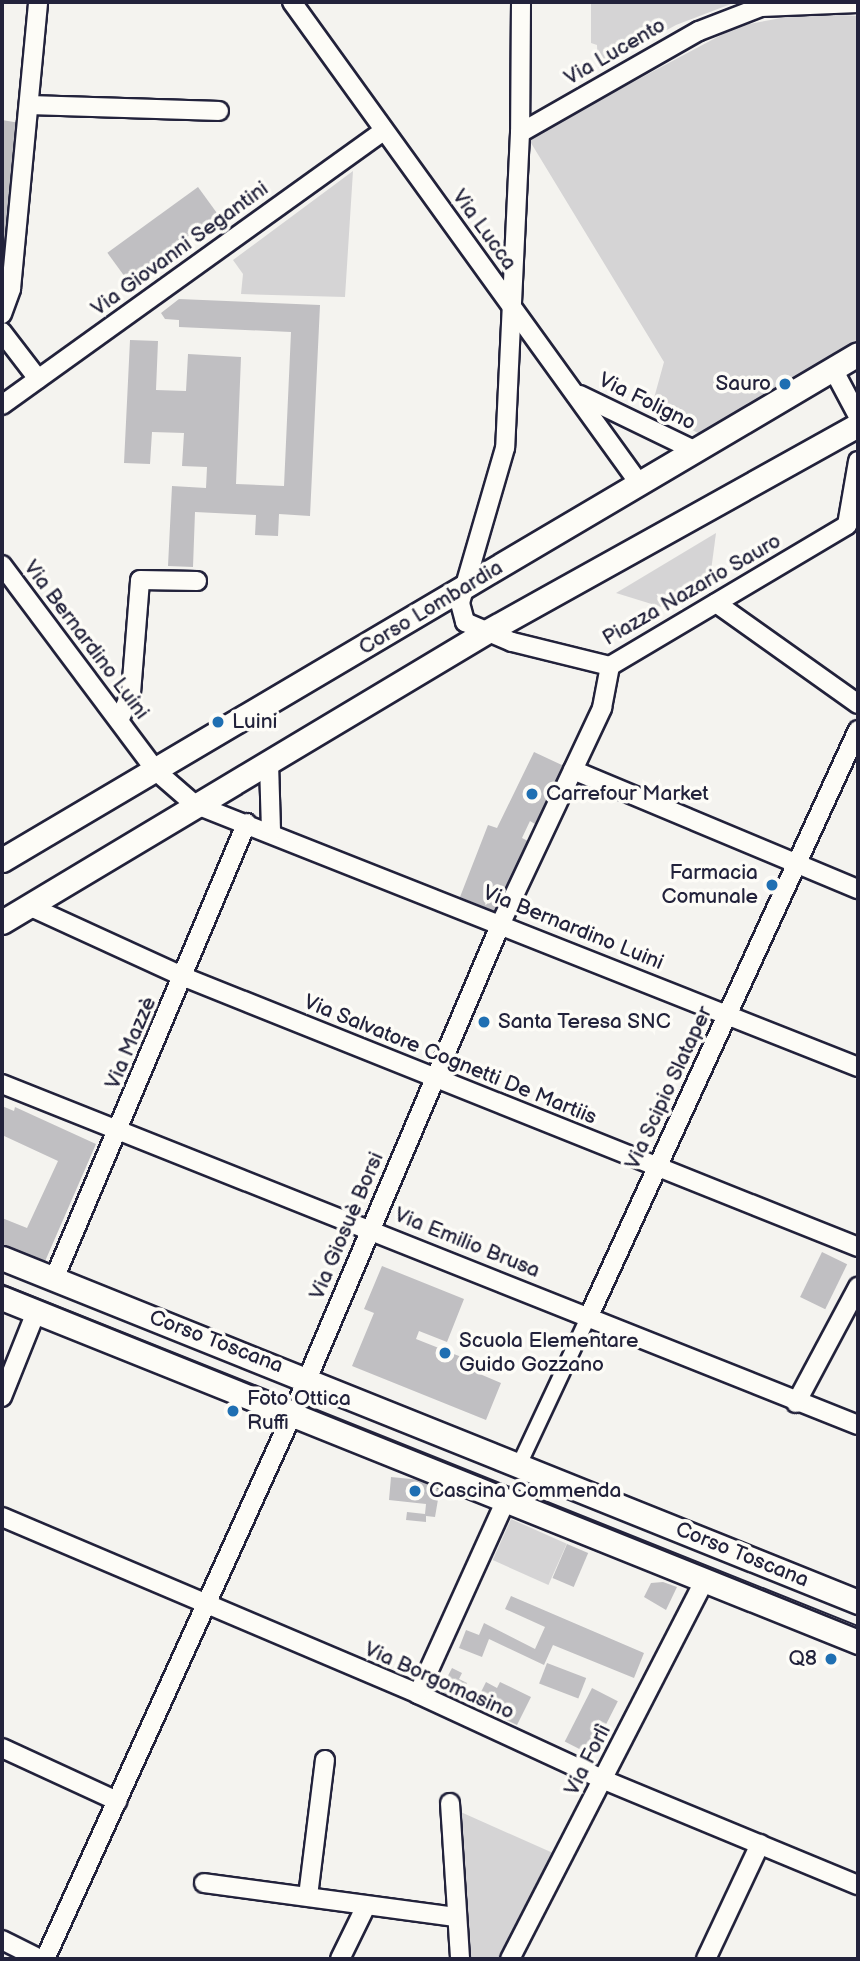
<!DOCTYPE html>
<html>
<head>
<meta charset="utf-8">
<style>
  body { margin:0 }
  #map { position:relative; width:860px; height:1961px; overflow:hidden; background:#f4f3ef; font-family:"Balsamiq Sans",sans-serif }
  div>[style] { position:absolute }
  .green>* { inset:0; background:#d5d4d5; transform-origin:0 0 }
  .building>* { inset:0; background:#c0bfc2; transform-origin:0 0 }
  .roads { filter:drop-shadow(2px 0 #22223b) drop-shadow(-2px 0 #22223b) drop-shadow(0 2px #22223b) drop-shadow(0 -2px #22223b) }
  .pedestrian>* { height:14px; margin:-7px; padding:0 7px; transform-origin:7px; border-radius:7px; background:#fdfcf7 }
  .minor>* { height:18px; margin:-9px; padding:0 9px; transform-origin:9px; border-radius:9px; background:#fdfcf7 }
  .tertiary>* { height:23px; margin:-11.5px; padding:0 11.5px; transform-origin:11.5px; border-radius:11.5px; background:#fdfcf7 }
  .tram>* { height:2px; margin:-1px; padding:0 1px; transform-origin:1px; border-radius:1px; background:#22223b }
  .dots>* { width:19px; height:19px; translate:-50% -50%; box-sizing:border-box; border:4px solid #fdfcf7; border-radius:50% }
  span { translate:-50% -50%; white-space:nowrap; text-align:center; line-height:1.15; -webkit-text-stroke:7px #fdfcf7; paint-order:stroke }
  .street-label { font-size:21px; color:#22223b }
  .poi-label { font-size:21px; color:#22223b }
  .right { translate:-100% -50%; text-align:right }
  .left { translate:0 -50%; text-align:left }
  .frame { position:absolute; inset:0; border:4px solid #22223b; pointer-events:none }
</style>
</head>
<body>
<div id="map">
  <div class="green">
    <div style="clip-path:polygon(591px 2px,736px 2px,676px 25px,598px 68px,597px 45px,591px 43px)"></div>
    <div style="clip-path:polygon(809px 13px,858px 16px,858px 341px,700px 434px,651px 409px,664px 362px,528px 138px,738px 26px)"></div>
    <div style="clip-path:polygon(353px 171px,345px 297px,241px 294px,243px 274px,233px 260px)"></div>
    <div style="clip-path:polygon(716px 533px,709px 586px,671px 610px,616px 593px)"></div>
    <div style="left:511px;top:1519px;width:61px;height:45px;rotate:24deg"></div>
    <div style="clip-path:polygon(454px 1809px,553px 1853px,500px 1959px,466px 1959px)"></div>
  </div>
  <div class="building">
    <div style="clip-path:polygon(2px 120px,20px 123px,4px 274px,2px 274px)"></div>
    <div style="left:198px;top:187px;width:34px;height:112px;rotate:54deg"></div>
    <div style="clip-path:polygon(179px 299px,320px 305px,310px 516px,279px 514px,278px 536px,255px 535px,256px 515px,195px 512px,193px 567px,168px 566px,172px 486px,206px 488px,207px 467px,182px 466px,184px 433px,152px 432px,150px 464px,124px 463px,130px 340px,158px 341px,156px 390px,186px 391px,188px 354px,241px 357px,236px 484px,284px 486px,291px 332px,179px 327px,179px 320px,165px 319px,161px 313px)"></div>
    <div style="clip-path:polygon(534px 752px,564px 766px,535px 824px,530px 821px,522px 838px,528px 841px,499px 913px,460px 897px,488px 825px,497px 828px)"></div>
    <div style="clip-path:polygon(2px 1106px,14px 1111px,15px 1107px,96px 1144px,43px 1266px,2px 1248px,2px 1218px,27px 1228px,58px 1161px,2px 1135px)"></div>
    <div style="left:822px;top:1252px;width:28px;height:50px;rotate:26deg"></div>
    <div style="clip-path:polygon(382px 1266px,464px 1299px,447px 1342px,419px 1331px,416px 1339px,464px 1358px,461px 1366px,501px 1383px,486px 1420px,352px 1366px,374px 1313px,364px 1309px)"></div>
    <div style="clip-path:polygon(391px 1477px,441px 1482px,435px 1517px,426px 1516px,426px 1522px,406px 1520px,407px 1512px,425px 1514px,426px 1504px,389px 1500px)"></div>
    <div style="left:567px;top:1544px;width:23px;height:37px;rotate:23deg"></div>
    <div style="clip-path:polygon(663px 1582px,677px 1587px,666px 1610px,644px 1597px,651px 1583px)"></div>
    <div style="clip-path:polygon(511px 1596px,644px 1653px,634px 1678px,553px 1645px,544px 1665px,489px 1639px,482px 1657px,459px 1648px,466px 1630px,479px 1635px,484px 1623px,535px 1649px,545px 1627px,505px 1609px)"></div>
    <div style="left:547px;top:1663px;width:42px;height:22px;rotate:21deg"></div>
    <div style="clip-path:polygon(452px 1668px,462px 1673px,459px 1679px,467px 1683px,459px 1700px,440px 1691px)"></div>
    <div style="clip-path:polygon(486px 1682px,497px 1688px,500px 1682px,531px 1697px,517px 1725px,502px 1718px,506px 1709px,485px 1701px,482px 1707px,475px 1704px)"></div>
    <div style="left:592px;top:1688px;width:29px;height:60px;rotate:27deg"></div>
  </div>
  <div class="roads">
    <div class="pedestrian">
      <div style="left:519px;top:1465px;width:162px;rotate:-64.9deg"></div>
    </div>
    <div class="minor">
      <div style="left:292px;top:2px;width:593px;rotate:54.19deg"></div>
      <div style="left:521px;top:2px;width:131px;rotate:90.4deg"></div>
      <div style="left:520px;top:133px;width:315px;rotate:92.7deg"></div>
      <div style="left:505px;top:448px;width:161px;rotate:106.2deg"></div>
      <div style="left:460px;top:603px;width:20px;rotate:75deg"></div>
      <div style="left:465px;top:622px;width:51px;rotate:23.1deg"></div>
      <div style="left:512px;top:642px;width:101px;rotate:13.8deg"></div>
      <div style="left:610px;top:666px;width:276px;rotate:-30.7deg"></div>
      <div style="left:847px;top:525px;width:65px;rotate:-80.2deg"></div>
      <div style="left:30px;top:105px;width:189px;rotate:1.8deg"></div>
      <div style="left:520px;top:133px;width:206px;rotate:-29.7deg"></div>
      <div style="left:699px;top:31px;width:66px;rotate:-21.2deg"></div>
      <div style="left:761px;top:7px;width:97px;rotate:-2.4deg"></div>
      <div style="left:2px;top:314px;width:27px;rotate:-70deg"></div>
      <div style="left:11px;top:289px;width:288px;rotate:-84.6deg"></div>
      <div style="left:2px;top:332px;width:59px;rotate:52.5deg"></div>
      <div style="left:833px;top:369px;width:53px;rotate:62deg"></div>
      <div style="left:580px;top:395px;width:129px;rotate:25.8deg"></div>
      <div style="left:2px;top:405px;width:470px;rotate:-35.7deg"></div>
      <div style="left:2px;top:565px;width:257px;rotate:53.2deg"></div>
      <div style="left:156px;top:771px;width:50px;rotate:41deg"></div>
      <div style="left:194px;top:804px;width:714px;rotate:21.61deg"></div>
      <div style="left:716px;top:603px;width:174px;rotate:35.4deg"></div>
      <div style="left:119px;top:721px;width:30px;rotate:-67deg"></div>
      <div style="left:131px;top:693px;width:113px;rotate:-85.4deg"></div>
      <div style="left:140px;top:580px;width:57px;rotate:1deg"></div>
      <div style="left:269px;top:763px;width:69px;rotate:88.3deg"></div>
      <div style="left:573px;top:770px;width:309px;rotate:22.7deg"></div>
      <div style="left:29px;top:906px;width:170px;rotate:24.6deg"></div>
      <div style="left:184px;top:977px;width:726px;rotate:21.83deg"></div>
      <div style="left:2px;top:1084px;width:921px;rotate:21.72deg"></div>
      <div style="left:54px;top:1279px;width:495px;rotate:-67.1deg"></div>
      <div style="left:588px;top:1318px;width:647px;rotate:-65.34deg"></div>
      <div style="left:2px;top:1397px;width:92px;rotate:-68.2deg"></div>
      <div style="left:796px;top:1403px;width:132px;rotate:-61.9deg"></div>
      <div style="left:2px;top:1517px;width:452px;rotate:23deg"></div>
      <div style="left:418px;top:1694px;width:205px;rotate:24.8deg"></div>
      <div style="left:604px;top:1780px;width:275px;rotate:22.5deg"></div>
      <div style="left:418px;top:1694px;width:213px;rotate:-65.6deg"></div>
      <div style="left:2px;top:1748px;width:127px;rotate:24.7deg"></div>
      <div style="left:450px;top:1803px;width:156px;rotate:86.3deg"></div>
      <div style="left:204px;top:1883px;width:254px;rotate:7.7deg"></div>
      <div style="left:308px;top:1896px;width:137px;rotate:-82.9deg"></div>
      <div style="left:2px;top:1940px;width:42px;rotate:26.6deg"></div>
      <div style="left:45px;top:1959px;width:597px;rotate:-65.58deg"></div>
      <div style="left:292px;top:1415px;width:535px;rotate:-66.98deg"></div>
      <div style="left:501px;top:923px;width:238px;rotate:-64.8deg"></div>
      <div style="left:602px;top:708px;width:43px;rotate:-79.2deg"></div>
      <div style="left:340px;top:1959px;width:59px;rotate:-63.9deg"></div>
      <div style="left:510px;top:1959px;width:426px;rotate:-62.8deg"></div>
      <div style="left:706px;top:1959px;width:127px;rotate:-64.8deg"></div>
    </div>
    <div class="tertiary">
      <div style="left:2px;top:860px;width:994px;rotate:-30.59deg"></div>
      <div style="left:2px;top:922px;width:564px;rotate:-30.93deg"></div>
      <div style="left:486px;top:632px;width:426px;rotate:-29.1deg"></div>
      <div style="left:2px;top:1258px;width:923px;rotate:21.89deg"></div>
      <div style="left:2px;top:1298px;width:923px;rotate:21.89deg"></div>
    </div>
  </div>
  <div class="tram">
    <div style="left:2px;top:1284px;width:922px;rotate:21.78deg"></div>
  </div>
  <div class="dots">
    <div style="left:785px;top:384px;background:#1f6fb2"></div>
    <div style="left:218px;top:722px;background:#1f6fb2"></div>
    <div style="left:532px;top:794px;background:#1f6fb2"></div>
    <div style="left:772px;top:885px;background:#1f6fb2"></div>
    <div style="left:484px;top:1022px;background:#1f6fb2"></div>
    <div style="left:445px;top:1353px;background:#1f6fb2"></div>
    <div style="left:233px;top:1411px;background:#1f6fb2"></div>
    <div style="left:415px;top:1491px;background:#1f6fb2"></div>
    <div style="left:831px;top:1659px;background:#1f6fb2"></div>
  </div>
  <div class="street-label">
    <span style="left:615px;top:52px;rotate:-30deg">Via Lucento</span>
    <span style="left:484px;top:230px;rotate:54deg">Via Lucca</span>
    <span style="left:180px;top:249px;rotate:-36deg">Via Giovanni Segantini</span>
    <span style="left:647px;top:402px;rotate:26deg">Via Foligno</span>
    <span style="left:692px;top:590px;rotate:-30deg">Piazza Nazario Sauro</span>
    <span style="left:431px;top:608px;rotate:-31deg">Corso Lombardia</span>
    <span style="left:86px;top:640px;rotate:53deg">Via Bernardino Luini</span>
    <span style="left:573px;top:928px;rotate:22deg">Via Bernardino Luini</span>
    <span style="left:131px;top:1043px;rotate:-67deg">Via Mazzè</span>
    <span style="left:450px;top:1060px;rotate:22deg">Via Salvatore Cognetti De Martiis</span>
    <span style="left:669px;top:1088px;rotate:-65deg">Via Scipio Slataper</span>
    <span style="left:347px;top:1226px;rotate:-67deg">Via Giosuè Borsi</span>
    <span style="left:467px;top:1243px;rotate:22deg">Via Emilio Brusa</span>
    <span style="left:216px;top:1342px;rotate:21deg">Corso Toscana</span>
    <span style="left:742px;top:1555px;rotate:22deg">Corso Toscana</span>
    <span style="left:439px;top:1681px;rotate:24deg">Via Borgomasino</span>
    <span style="left:588px;top:1760px;rotate:-63deg">Via Forlì</span>
  </div>
  <div class="poi-label">
    <span class="right" style="left:771px;top:384px">Sauro</span>
    <span class="left" style="left:232px;top:722px">Luini</span>
    <span class="left" style="left:546px;top:794px">Carrefour Market</span>
    <span class="right" style="left:758px;top:885px">Farmacia<br>Comunale</span>
    <span class="left" style="left:498px;top:1022px">Santa Teresa SNC</span>
    <span class="left" style="left:459px;top:1353px">Scuola Elementare<br>Guido Gozzano</span>
    <span class="left" style="left:247px;top:1411px">Foto Ottica<br>Ruffi</span>
    <span class="left" style="left:429px;top:1491px">Cascina Commenda</span>
    <span class="right" style="left:817px;top:1659px">Q8</span>
  </div>
  <div class="frame"></div>
</div>
</body>
</html>
